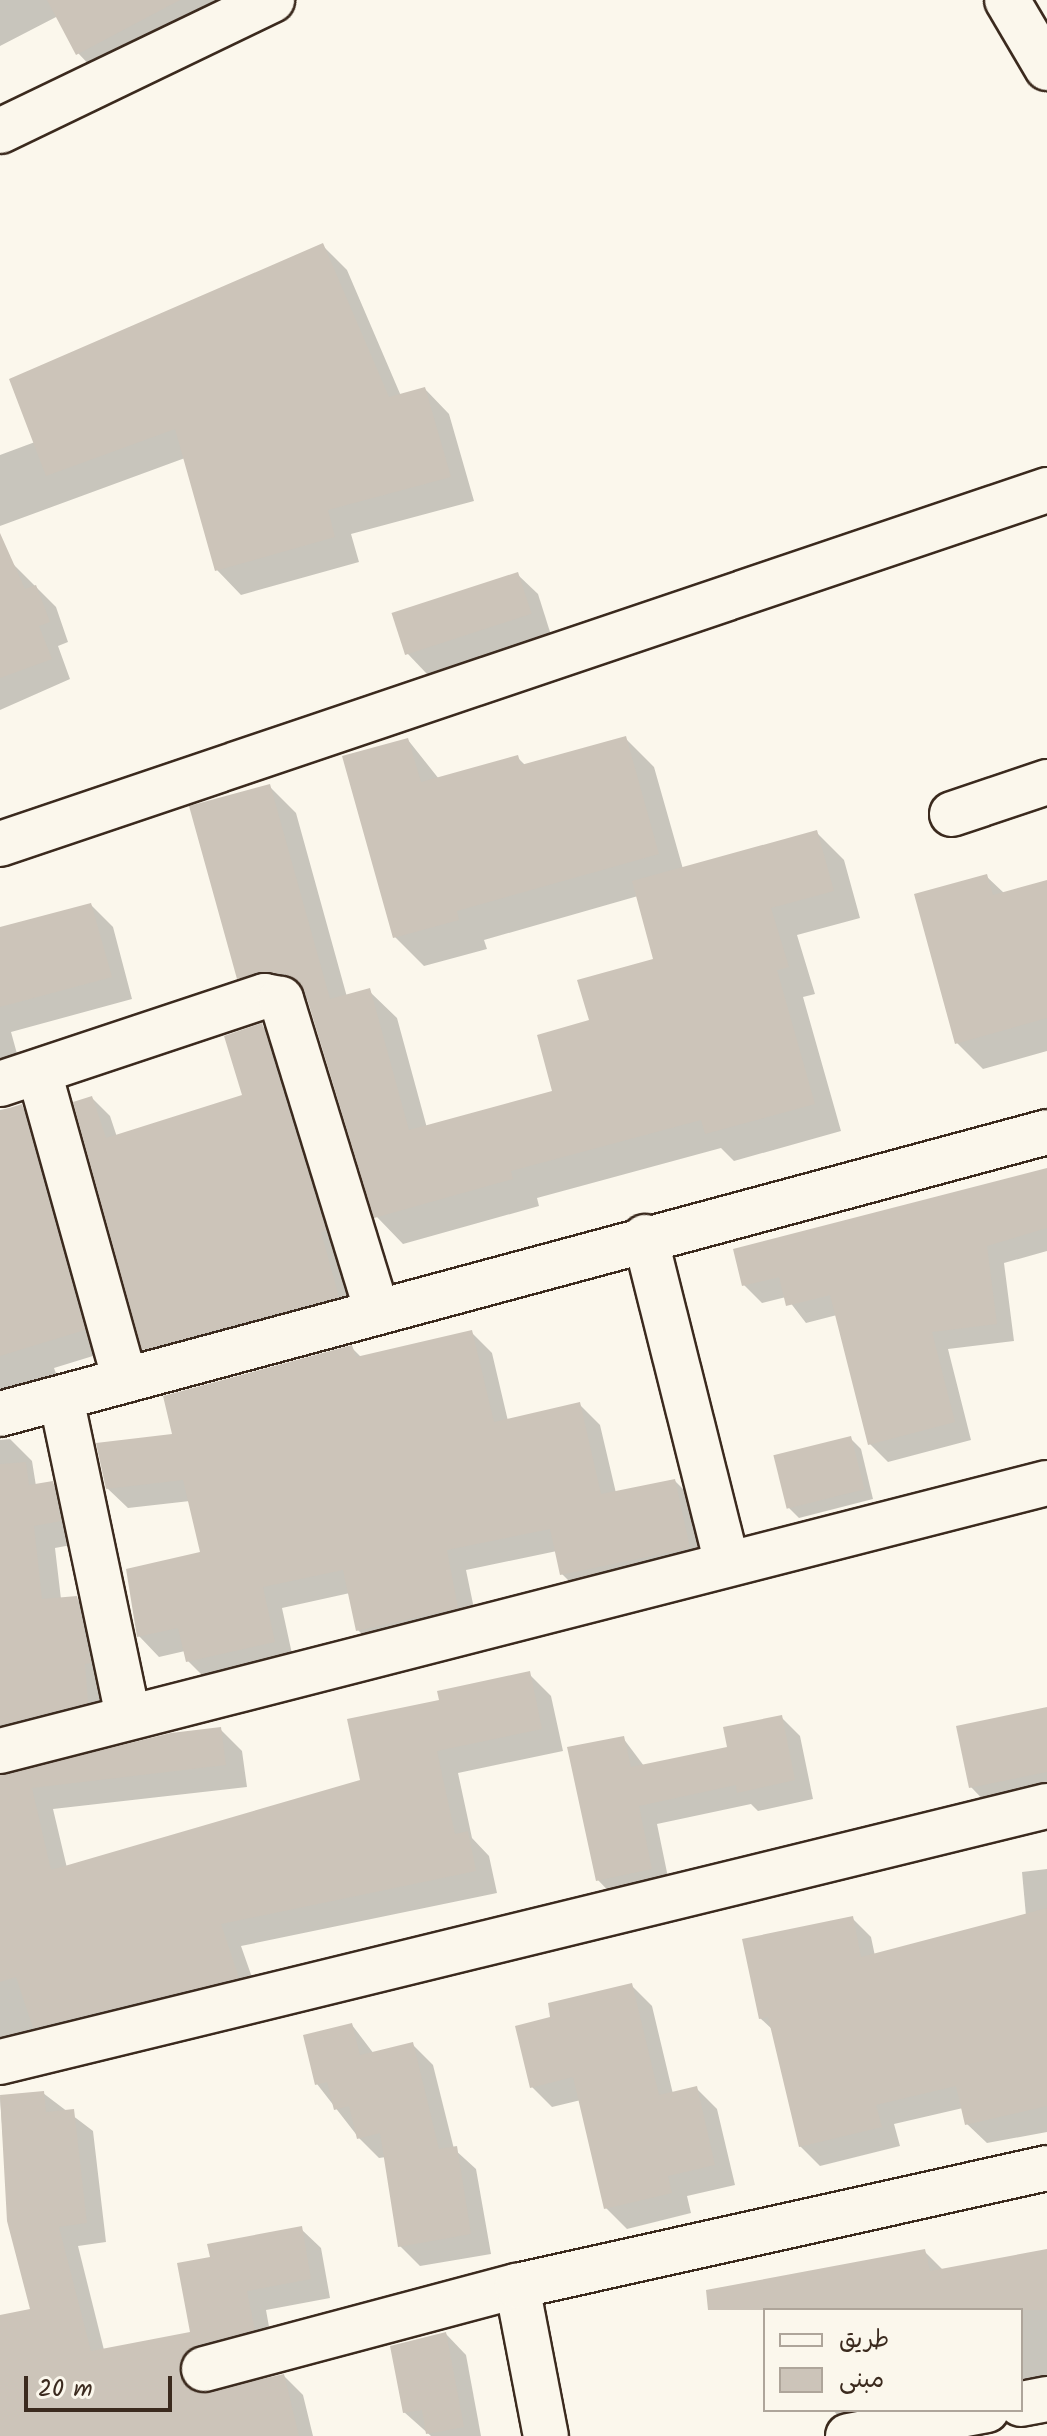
<!DOCTYPE html>
<html>
<head>
<meta charset="utf-8">
<style>
  body { margin:0 }
  #map { position:relative; width:1047px; height:2436px; overflow:hidden; background:#fbf7ec; font-family:Kalam,"Playpen Sans Arabic",sans-serif }
  div>[style] { position:absolute }
  .shadow>* { inset:0; background:#0003 }
  .building>* { inset:0; background:#ccc4b9; transform-origin:0 0 }
  .roads { filter:drop-shadow(2px 0 #3b2a1e) drop-shadow(-2px 0 #3b2a1e) drop-shadow(0 2px #3b2a1e) drop-shadow(0 -2px #3b2a1e) }
  .street>* { height:44px; margin:-22px; padding:0 22px; transform-origin:22px; border-radius:22px; background:#fbf7ec }
  span { translate:-50% -50%; white-space:nowrap; text-align:center; line-height:1.15; -webkit-text-stroke:6px #fbf7ec; paint-order:stroke }
  .legend { position:absolute; left:763px; top:2308px; width:260px; height:104px; box-sizing:border-box; background:#fbf7ec; border:2px solid #aea59a; margin:0; padding:10px 14px; list-style:none; font-size:24px; color:#3b2a1e }
  .legend li { display:flex; align-items:center; gap:16px; height:40px }
  .legend b { width:40px; border:2px solid #aea59a }
  .scale { position:absolute; left:24px; top:2376px; width:148px; height:36px; box-sizing:border-box; border:4px solid #3b2a1e; border-top:0; padding-left:10px; font-size:24px; line-height:28px; white-space:nowrap; color:#3b2a1e; -webkit-text-stroke:6px #fbf7ec; paint-order:stroke }
</style>
</head>
<body>
<div id="map">
  <div class="shadow">
    <div style="clip-path:polygon(0 0,271px 0,95px 71px,78px 53px,58px 16px,0 46px)"></div>
    <div style="clip-path:polygon(322px 245px,347px 270px,401px 396px,425px 389px,449px 414px,474px 501px,351px 534px,359px 562px,241px 595px,217px 570px,185px 458px,0 526px,0 455px,35px 442px)"></div>
    <div style="clip-path:polygon(0 551px,56px 607px,68px 642px,58px 646px,70px 679px,0 710px)"></div>
    <div style="clip-path:polygon(517px 574px,538px 594px,551px 635px,427px 674px,407px 653px)"></div>
    <div style="clip-path:polygon(625px 738px,654px 767px,683px 869px,817px 833px,844px 860px,860px 918px,797px 935px,815px 994px,803px 997px,841px 1131px,734px 1161px,721px 1148px,537px 1198px,539px 1206px,403px 1244px,376px 1216px,310px 1000px,286px 998px,266px 1005px,239px 978px,269px 786px,296px 813px,347px 997px,369px 991px,397px 1018px,427px 1128px,555px 1092px,591px 1022px,655px 960px,638px 896px,484px 940px,487px 949px,424px 966px,395px 937px,408px 740px,439px 779px,517px 757px,526px 766px)"></div>
    <div style="clip-path:polygon(986px 876px,1005px 894px,1047px 882px,1047px 1051px,983px 1069px,957px 1043px)"></div>
    <div style="clip-path:polygon(91px 905px,113px 927px,132px 999px,11px 1032px,24px 1079px,0 1096px,0 930px)"></div>
    <div style="clip-path:polygon(262px 1026px,280px 1044px,356px 1315px,163px 1367px,144px 1349px,92px 1098px,110px 1116px,117px 1137px,244px 1097px)"></div>
    <div style="clip-path:polygon(21px 1106px,44px 1129px,106px 1352px,54px 1368px,60px 1384px,0 1432px,0 1110px)"></div>
    <div style="clip-path:polygon(1047px 1169px,1047px 1251px,1004px 1263px,1014px 1341px,948px 1349px,971px 1440px,888px 1462px,870px 1444px,837px 1315px,806px 1323px,786px 1297px,762px 1303px,744px 1285px)"></div>
    <div style="clip-path:polygon(471px 1332px,492px 1353px,508px 1421px,579px 1404px,600px 1425px,616px 1493px,675px 1481px,695px 1501px,709px 1568px,582px 1594px,562px 1574px,557px 1551px,466px 1570px,478px 1628px,378px 1651px,358px 1630px,350px 1593px,282px 1608px,294px 1663px,208px 1681px,188px 1661px,185px 1651px,159px 1657px,139px 1636px,202px 1554px,190px 1501px,128px 1508px,107px 1488px,175px 1436px,351px 1347px,362px 1358px)"></div>
    <div style="clip-path:polygon(10px 1439px,32px 1461px,36px 1486px,52px 1483px,74px 1505px,82px 1543px,55px 1548px,61px 1599px,76px 1598px,99px 1621px,110px 1724px,0 1764px,0 1440px)"></div>
    <div style="clip-path:polygon(851px 1439px,861px 1449px,873px 1499px,799px 1518px,789px 1508px)"></div>
    <div style="clip-path:polygon(529px 1674px,551px 1696px,563px 1751px,458px 1773px,472px 1838px,489px 1856px,497px 1893px,241px 1946px,260px 2000px,0 2046px,0 1776px,220px 1729px,242px 1751px,247px 1787px,53px 1809px,67px 1868px,362px 1782px,441px 1702px)"></div>
    <div style="clip-path:polygon(1047px 1709px,1047px 1796px,991px 1808px,971px 1787px)"></div>
    <div style="clip-path:polygon(781px 1717px,800px 1736px,813px 1799px,758px 1811px,751px 1804px,657px 1824px,670px 1887px,616px 1899px,598px 1880px,623px 1738px,644px 1766px,730px 1749px)"></div>
    <div style="clip-path:polygon(1047px 1869px,1047px 2132px,987px 2143px,967px 2124px,963px 2108px,894px 2124px,900px 2146px,820px 2166px,800px 2146px,774px 2031px,760px 2018px,852px 1918px,871px 1937px,875px 1956px,1026px 1916px,1022px 1872px)"></div>
    <div style="clip-path:polygon(631px 1985px,652px 2006px,673px 2094px,696px 2088px,717px 2109px,735px 2185px,687px 2196px,691px 2213px,627px 2229px,606px 2208px,581px 2100px,552px 2107px,532px 2087px,553px 2019px)"></div>
    <div style="clip-path:polygon(352px 2025px,374px 2054px,413px 2045px,433px 2065px,454px 2149px,476px 2169px,491px 2254px,420px 2266px,400px 2246px,386px 2157px,379px 2158px,359px 2138px,317px 2084px)"></div>
    <div style="clip-path:polygon(43px 2093px,93px 2131px,106px 2242px,78px 2246px,104px 2350px,192px 2333px,212px 2259px,301px 2229px,321px 2248px,330px 2298px,266px 2310px,273px 2349px,206px 2370px,199px 2393px,210px 2395px,284px 2376px,303px 2395px,313px 2436px,0 2436px,0 2317px,33px 2310px,9px 2220px,0 2097px)"></div>
    <div style="clip-path:polygon(1047px 2251px,1047px 2383px,1031px 2386px,1021px 2376px,1021px 2310px,783px 2310px,925px 2252px,943px 2270px)"></div>
    <div style="clip-path:polygon(446px 2334px,466px 2355px,481px 2436px,431px 2436px,404px 2412px)"></div>
    <div style="clip-path:polygon(833px 2410px,948px 2410px,854px 2435px)"></div>
  </div>
  <div class="building">
    <div style="clip-path:polygon(47px 0,180px 0,76px 55px)"></div>
    <div style="clip-path:polygon(323px 243px,389px 397px,425px 387px,451px 477px,328px 510px,335px 537px,215px 571px,175px 429px,46px 476px,9px 379px)"></div>
    <div style="clip-path:polygon(0 533px,25px 589px,36px 585px,50px 622px,39px 626px,52px 659px,0 678px)"></div>
    <div style="left:518px;top:572px;width:44px;height:133px;rotate:72deg"></div>
    <div style="clip-path:polygon(626px 736px,659px 854px,457px 911px,459px 920px,393px 938px,342px 756px,408px 738px,421px 782px,518px 755px,521px 765px)"></div>
    <div style="clip-path:polygon(270px 784px,330px 999px,370px 988px,409px 1130px,552px 1091px,537px 1035px,589px 1020px,577px 980px,653px 959px,632px 881px,817px 830px,834px 891px,771px 908px,789px 967px,777px 970px,815px 1104px,705px 1134px,701px 1120px,511px 1171px,513px 1179px,374px 1218px,305px 992px,286px 974px,258px 972px,237px 979px,189px 806px)"></div>
    <div style="clip-path:polygon(987px 874px,993px 895px,1047px 880px,1047px 1018px,955px 1044px,914px 894px)"></div>
    <div style="clip-path:polygon(91px 903px,112px 977px,0 1007px,0 927px)"></div>
    <div style="clip-path:polygon(262px 1023px,326px 1231px,321px 1232px,339px 1297px,142px 1350px,73px 1102px,92px 1096px,106px 1138px,242px 1095px,224px 1036px)"></div>
    <div style="clip-path:polygon(22px 1104px,85px 1330px,0 1356px,0 1111px)"></div>
    <div style="clip-path:polygon(1047px 1168px,1047px 1228px,987px 1246px,997px 1324px,932px 1332px,955px 1422px,868px 1445px,830px 1295px,786px 1306px,779px 1277px,742px 1286px,733px 1249px)"></div>
    <div style="clip-path:polygon(472px 1330px,494px 1422px,580px 1402px,601px 1494px,675px 1479px,690px 1548px,560px 1575px,550px 1529px,447px 1550px,458px 1608px,356px 1631px,343px 1570px,263px 1587px,275px 1642px,186px 1662px,178px 1628px,137px 1637px,126px 1569px,200px 1552px,183px 1480px,106px 1489px,96px 1443px,172px 1434px,163px 1396px,352px 1345px,356px 1357px)"></div>
    <div style="left:851px;top:1436px;width:55px;height:80px;rotate:76deg"></div>
    <div style="clip-path:polygon(26px 1462px,29px 1485px,53px 1481px,61px 1521px,34px 1526px,42px 1599px,77px 1596px,91px 1663px,85px 1664px,88px 1703px,0 1725px,0 1464px)"></div>
    <div style="clip-path:polygon(530px 1671px,542px 1729px,437px 1751px,455px 1834px,468px 1831px,476px 1871px,221px 1924px,239px 1978px,33px 2028px,16px 1977px,0 1982px,0 1775px,171px 1733px,221px 1727px,226px 1765px,32px 1788px,51px 1870px,360px 1780px,347px 1719px,439px 1700px,437px 1691px)"></div>
    <div style="clip-path:polygon(1047px 1707px,1047px 1772px,969px 1788px,956px 1726px)"></div>
    <div style="clip-path:polygon(782px 1715px,795px 1780px,737px 1793px,736px 1785px,639px 1806px,652px 1869px,596px 1881px,567px 1747px,624px 1736px,631px 1767px,727px 1747px,723px 1727px)"></div>
    <div style="clip-path:polygon(1047px 1908px,1047px 2106px,965px 2125px,956px 2086px,876px 2105px,882px 2127px,799px 2147px,768px 2017px,759px 2019px,742px 1939px,853px 1916px,861px 1957px)"></div>
    <div style="clip-path:polygon(632px 1983px,659px 2095px,697px 2086px,715px 2165px,668px 2176px,672px 2193px,604px 2209px,573px 2077px,530px 2088px,515px 2026px,550px 2017px,548px 2003px)"></div>
    <div style="clip-path:polygon(352px 2023px,360px 2055px,413px 2042px,439px 2149px,457px 2146px,471px 2234px,398px 2247px,380px 2133px,357px 2139px,349px 2106px,334px 2110px,327px 2082px,315px 2085px,303px 2035px)"></div>
    <div style="clip-path:polygon(44px 2091px,46px 2112px,74px 2109px,87px 2223px,59px 2227px,91px 2351px,190px 2332px,177px 2263px,210px 2257px,207px 2244px,302px 2226px,311px 2279px,247px 2291px,255px 2330px,197px 2345px,180px 2363px,186px 2386px,198px 2393px,284px 2374px,299px 2436px,0 2436px,0 2315px,30px 2309px,7px 2221px,0 2095px)"></div>
    <div style="clip-path:polygon(925px 2249px,930px 2271px,1047px 2249px,1047px 2310px,708px 2310px,706px 2290px)"></div>
    <div style="clip-path:polygon(446px 2332px,464px 2427px,426px 2434px,422px 2410px,403px 2413px,390px 2346px)"></div>
  </div>
  <div class="roads">
    <div class="street">
      <div style="left:1007px;top:0;width:79px;rotate:59.5deg"></div>
      <div style="left:0;top:131px;width:302px;rotate:-25.7deg"></div>
      <div style="left:952px;top:814px;width:100px;rotate:-18.6deg"></div>
      <div style="left:0;top:844px;width:1105px;rotate:-18.68deg"></div>
      <div style="left:39px;top:1072px;width:320px;rotate:74.4deg"></div>
      <div style="left:0;top:1084px;width:279px;rotate:-18.4deg"></div>
      <div style="left:265px;top:996px;width:16px;rotate:11deg"></div>
      <div style="left:281px;top:999px;width:326px;rotate:72.9deg"></div>
      <div style="left:645px;top:1237px;width:337px;rotate:75.9deg"></div>
      <div style="left:61px;top:1398px;width:326px;rotate:78.1deg"></div>
      <div style="left:0;top:1414px;width:1084px;rotate:-15.07deg"></div>
      <div style="left:0;top:1751px;width:1081px;rotate:-14.36deg"></div>
      <div style="left:0;top:2062px;width:1078px;rotate:-13.74deg"></div>
      <div style="left:517px;top:2286px;width:153px;rotate:79.1deg"></div>
      <div style="left:204px;top:2369px;width:324px;rotate:-14.9deg"></div>
      <div style="left:517px;top:2286px;width:543px;rotate:-12.55deg"></div>
      <div style="left:1021px;top:2404px;width:26px;rotate:-11deg"></div>
      <div style="left:848px;top:2436px;width:141px;rotate:-10.6deg"></div>
    </div>
  </div>
  <ul class="legend">
  <li><b style="height:10px;background:#fbf7ec"></b>طريق</li>
  <li><b style="height:22px;background:#ccc4b9"></b>مبنى</li>
  </ul>
  <div class="scale">20 m</div>
</div>
</body>
</html>
